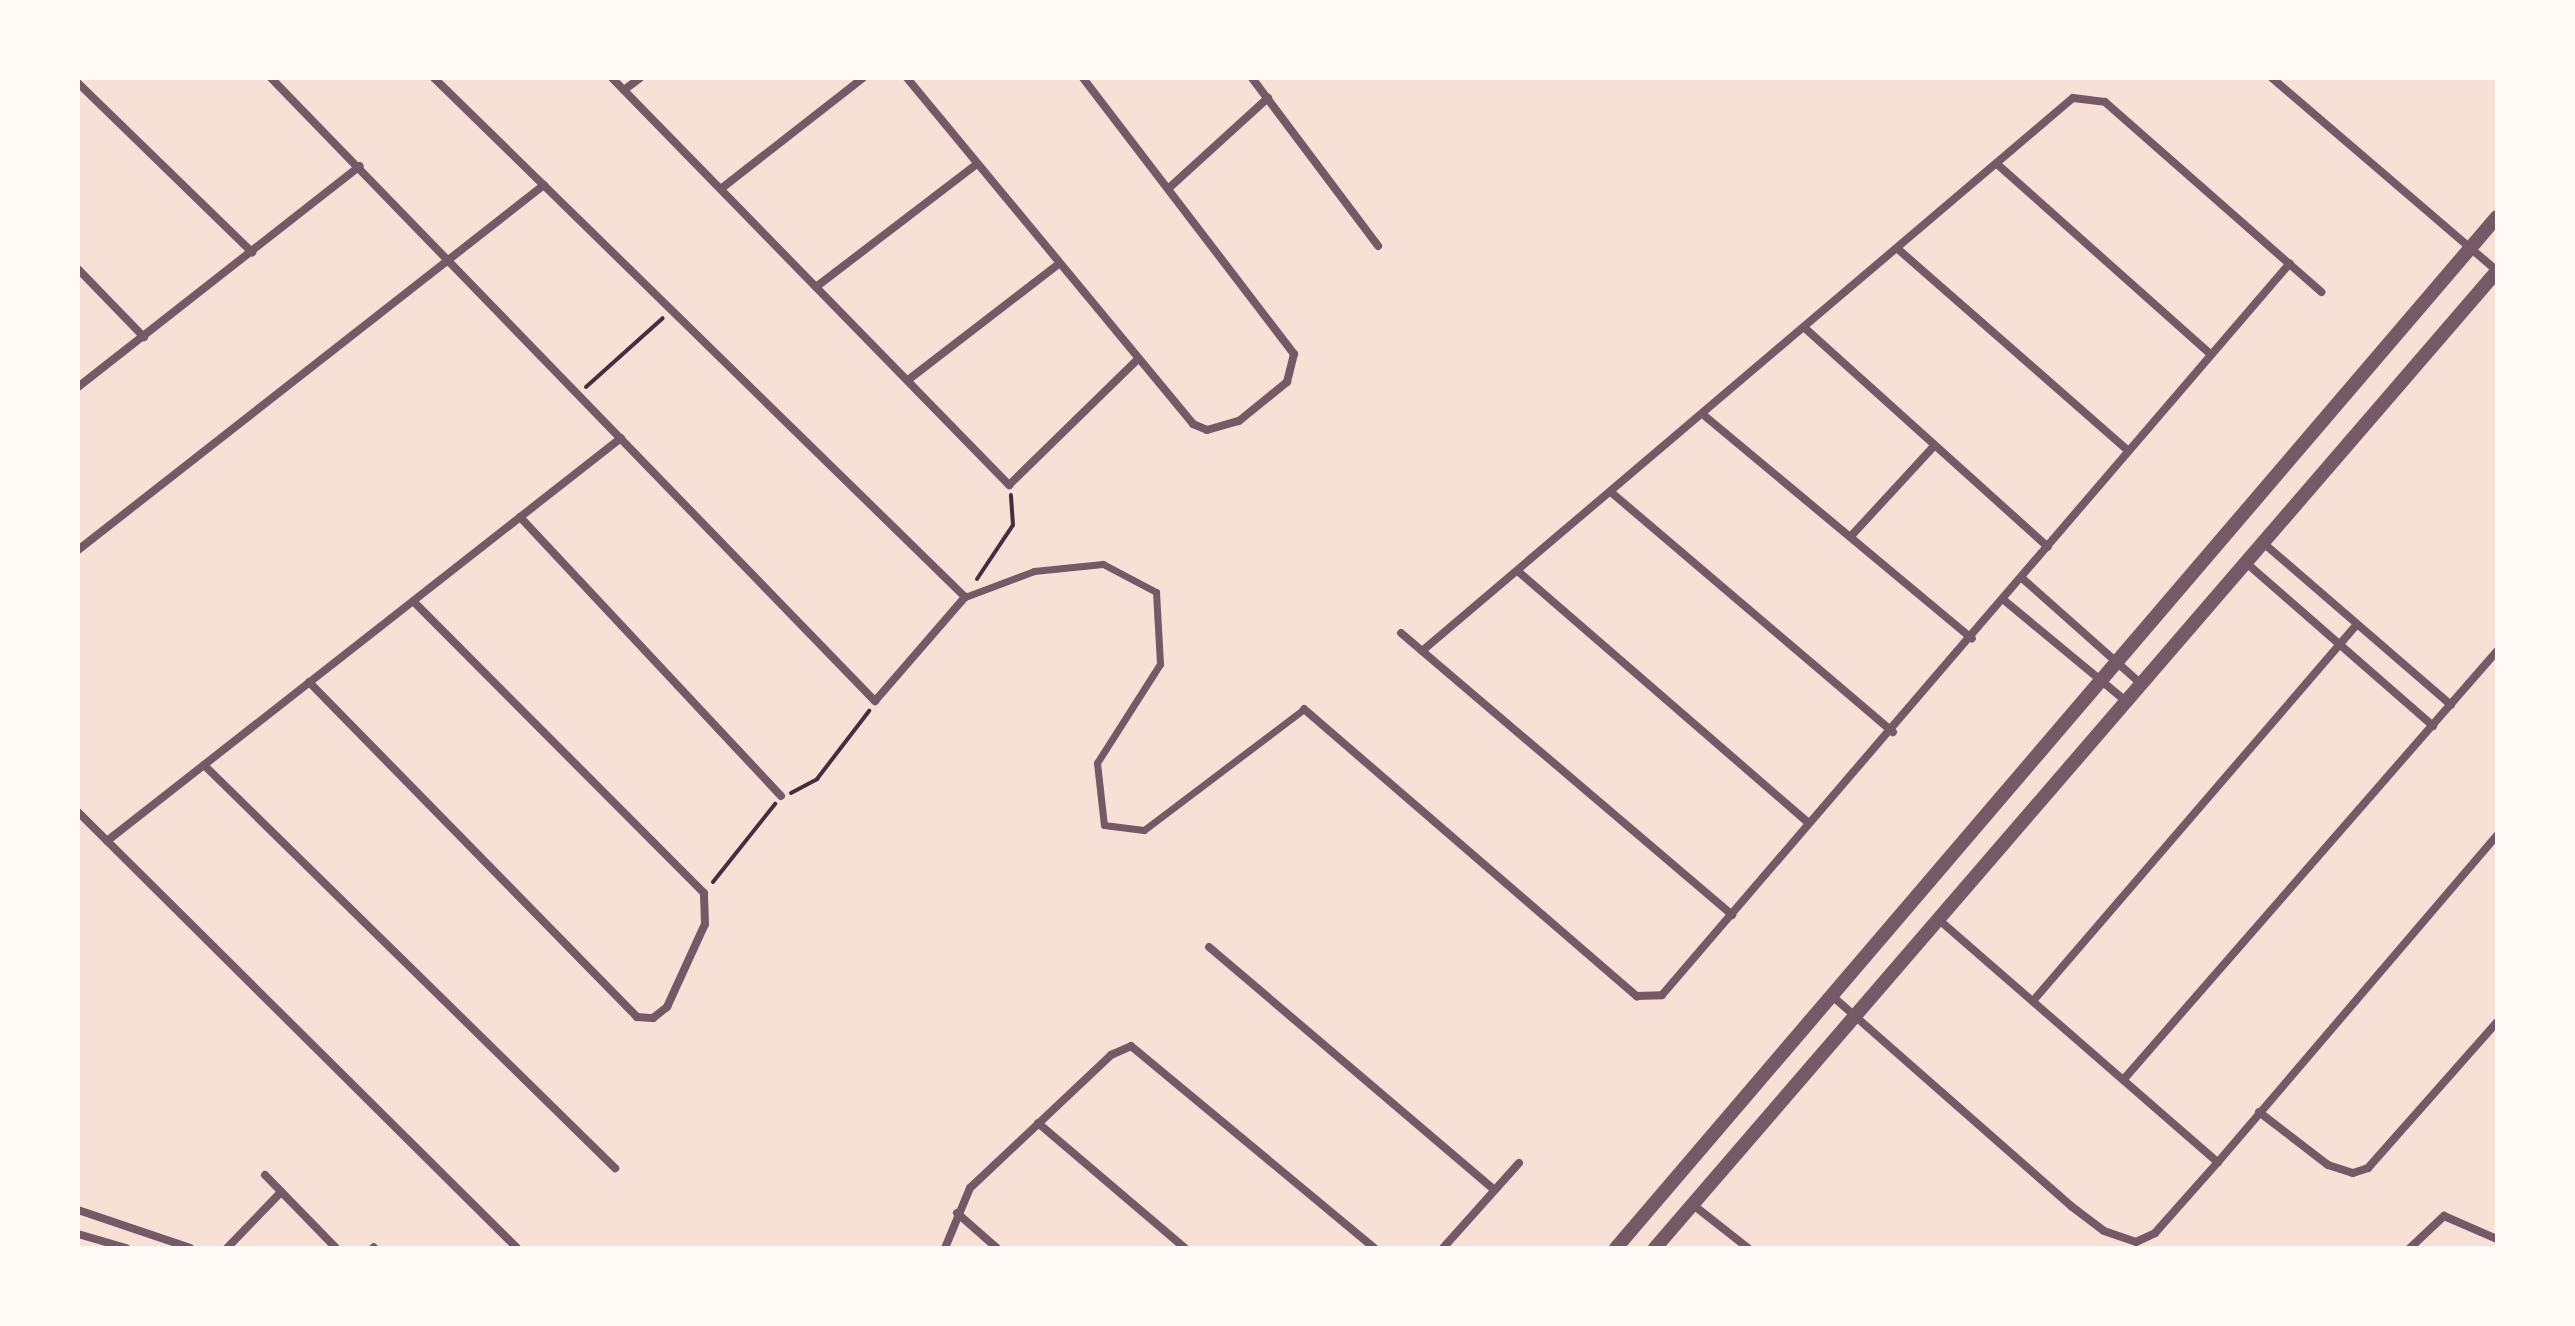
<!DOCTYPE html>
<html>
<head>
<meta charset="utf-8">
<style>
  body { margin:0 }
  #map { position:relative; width:2575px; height:1326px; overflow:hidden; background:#f7e1d7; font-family:Barlow,sans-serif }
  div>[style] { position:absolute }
  .path>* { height:4px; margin:-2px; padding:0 2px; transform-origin:2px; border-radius:2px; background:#4a2c40 }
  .pedestrian>* { height:7px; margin:-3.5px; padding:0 3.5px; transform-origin:3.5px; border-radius:3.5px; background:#755966 }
  .minor>* { height:8px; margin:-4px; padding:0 4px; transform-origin:4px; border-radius:4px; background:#755966 }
  .tertiary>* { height:14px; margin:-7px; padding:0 7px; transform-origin:7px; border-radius:7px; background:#755966 }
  span { translate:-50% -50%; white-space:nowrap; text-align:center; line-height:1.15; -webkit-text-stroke:8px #fffaf5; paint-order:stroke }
  .frame { position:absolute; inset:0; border:80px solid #fffaf5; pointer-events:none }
</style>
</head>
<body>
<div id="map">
  <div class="path">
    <div style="left:586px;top:387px;width:103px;rotate:-41.9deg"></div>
    <div style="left:977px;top:579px;width:65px;rotate:-56.3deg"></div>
    <div style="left:1013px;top:525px;width:30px;rotate:-94deg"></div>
    <div style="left:791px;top:793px;width:30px;rotate:-28deg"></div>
    <div style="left:817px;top:779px;width:86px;rotate:-52.6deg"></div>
    <div style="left:713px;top:882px;width:100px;rotate:-51.5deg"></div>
  </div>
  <div class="pedestrian">
    <div style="left:965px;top:597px;width:74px;rotate:-20.6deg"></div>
    <div style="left:1034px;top:571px;width:69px;rotate:-5.8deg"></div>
    <div style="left:1103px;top:564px;width:60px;rotate:27.8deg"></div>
    <div style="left:1156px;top:592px;width:72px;rotate:86.8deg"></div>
    <div style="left:1160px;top:664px;width:117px;rotate:122.5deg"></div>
    <div style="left:1097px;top:763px;width:62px;rotate:83.6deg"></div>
    <div style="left:1104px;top:825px;width:40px;rotate:7.1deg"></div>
    <div style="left:1144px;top:830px;width:201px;rotate:-37.1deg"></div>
  </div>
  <div class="minor">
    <div style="left:271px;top:78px;width:868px;rotate:45.89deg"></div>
    <div style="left:875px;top:701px;width:138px;rotate:-49.1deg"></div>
    <div style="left:965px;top:597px;width:743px;rotate:-135.65deg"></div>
    <div style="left:612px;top:78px;width:569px;rotate:45.71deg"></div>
    <div style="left:1009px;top:485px;width:179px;rotate:-44.3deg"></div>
    <div style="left:907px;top:78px;width:449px;rotate:50.4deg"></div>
    <div style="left:1193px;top:424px;width:15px;rotate:23deg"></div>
    <div style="left:1207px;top:430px;width:33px;rotate:-16deg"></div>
    <div style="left:1239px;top:421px;width:62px;rotate:-39.1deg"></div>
    <div style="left:1287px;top:382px;width:29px;rotate:-76deg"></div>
    <div style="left:1294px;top:354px;width:347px;rotate:-127.4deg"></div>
    <div style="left:1252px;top:78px;width:210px;rotate:53.1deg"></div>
    <div style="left:2272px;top:78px;width:296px;rotate:40.6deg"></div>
    <div style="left:78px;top:83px;width:243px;rotate:44.2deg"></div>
    <div style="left:624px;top:90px;width:20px;rotate:-37deg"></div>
    <div style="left:1997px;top:164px;width:285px;rotate:41.7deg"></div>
    <div style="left:722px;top:188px;width:179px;rotate:-38deg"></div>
    <div style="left:1169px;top:188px;width:134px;rotate:-42.3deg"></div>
    <div style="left:1899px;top:250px;width:305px;rotate:41.2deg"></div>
    <div style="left:78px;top:269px;width:95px;rotate:45.9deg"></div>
    <div style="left:816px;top:287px;width:199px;rotate:-37.4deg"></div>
    <div style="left:1807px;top:330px;width:324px;rotate:42deg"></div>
    <div style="left:908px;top:380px;width:187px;rotate:-37.6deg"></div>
    <div style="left:78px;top:387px;width:358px;rotate:-38.1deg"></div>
    <div style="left:1706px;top:417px;width:346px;rotate:39.8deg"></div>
    <div style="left:1612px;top:493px;width:369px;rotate:40.4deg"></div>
    <div style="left:520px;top:517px;width:382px;rotate:46.9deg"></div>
    <div style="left:1852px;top:535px;width:121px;rotate:-47.3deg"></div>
    <div style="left:2261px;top:541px;width:251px;rotate:40.8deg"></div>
    <div style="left:78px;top:550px;width:592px;rotate:-38.07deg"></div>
    <div style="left:2244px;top:561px;width:251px;rotate:41.1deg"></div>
    <div style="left:1520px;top:573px;width:382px;rotate:40.9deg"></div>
    <div style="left:2023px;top:579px;width:157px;rotate:41.6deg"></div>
    <div style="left:2005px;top:601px;width:157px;rotate:39.6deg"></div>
    <div style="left:1401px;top:633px;width:435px;rotate:40.4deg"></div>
    <div style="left:1422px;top:651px;width:854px;rotate:-40.35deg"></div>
    <div style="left:2073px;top:98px;width:32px;rotate:7deg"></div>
    <div style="left:2105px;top:102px;width:288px;rotate:41.3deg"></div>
    <div style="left:309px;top:682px;width:469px;rotate:45.6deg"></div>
    <div style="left:637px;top:1017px;width:16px;rotate:4deg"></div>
    <div style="left:653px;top:1018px;width:18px;rotate:-38deg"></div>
    <div style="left:667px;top:1007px;width:91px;rotate:-65.4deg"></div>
    <div style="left:705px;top:924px;width:31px;rotate:-92deg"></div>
    <div style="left:704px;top:893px;width:412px;rotate:-134.9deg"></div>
    <div style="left:1304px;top:709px;width:440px;rotate:40.8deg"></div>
    <div style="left:1637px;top:996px;width:25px;rotate:-2deg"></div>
    <div style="left:1662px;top:995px;width:964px;rotate:-49.37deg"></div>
    <div style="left:204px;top:765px;width:576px;rotate:44.44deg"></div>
    <div style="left:78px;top:812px;width:619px;rotate:44.8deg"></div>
    <div style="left:107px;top:841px;width:653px;rotate:-38.1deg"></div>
    <div style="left:1938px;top:919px;width:371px;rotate:41deg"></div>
    <div style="left:1209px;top:947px;width:372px;rotate:40.4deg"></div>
    <div style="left:1831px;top:995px;width:320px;rotate:41.3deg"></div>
    <div style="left:2071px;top:1206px;width:41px;rotate:37.1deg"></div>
    <div style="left:2104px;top:1231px;width:34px;rotate:19deg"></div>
    <div style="left:2136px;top:1242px;width:21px;rotate:-25deg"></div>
    <div style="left:2155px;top:1233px;width:95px;rotate:-48.4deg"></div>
    <div style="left:2218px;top:1162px;width:430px;rotate:-49.5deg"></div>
    <div style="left:2033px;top:1001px;width:495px;rotate:-49.3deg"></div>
    <div style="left:2124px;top:1079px;width:568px;rotate:-48.93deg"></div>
    <div style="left:2259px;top:1112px;width:87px;rotate:37.5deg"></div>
    <div style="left:2328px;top:1165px;width:26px;rotate:18deg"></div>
    <div style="left:2353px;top:1173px;width:16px;rotate:-18deg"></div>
    <div style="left:2368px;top:1168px;width:195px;rotate:-48.5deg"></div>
    <div style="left:1038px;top:1123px;width:193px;rotate:40.4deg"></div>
    <div style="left:265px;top:1175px;width:102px;rotate:45.8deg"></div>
    <div style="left:1692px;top:1204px;width:71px;rotate:38.2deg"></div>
    <div style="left:78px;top:1210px;width:118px;rotate:18.7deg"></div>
    <div style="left:957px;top:1213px;width:53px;rotate:41.2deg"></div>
    <div style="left:78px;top:1234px;width:50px;rotate:16.3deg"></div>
    <div style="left:227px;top:1248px;width:78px;rotate:-46deg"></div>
    <div style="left:373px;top:1248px;width:1px;rotate:-45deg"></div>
    <div style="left:945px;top:1248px;width:65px;rotate:-67.4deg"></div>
    <div style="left:970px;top:1188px;width:194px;rotate:-43.3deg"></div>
    <div style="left:1111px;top:1055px;width:22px;rotate:-24deg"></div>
    <div style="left:1131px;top:1046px;width:316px;rotate:39.7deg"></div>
    <div style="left:1443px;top:1248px;width:114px;rotate:-48.2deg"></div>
    <div style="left:2410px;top:1248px;width:47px;rotate:-43.3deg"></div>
    <div style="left:2444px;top:1216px;width:58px;rotate:23.5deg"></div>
  </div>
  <div class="tertiary">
    <div style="left:1616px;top:1248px;width:1356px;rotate:-49.49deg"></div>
    <div style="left:1655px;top:1248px;width:1290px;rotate:-49.24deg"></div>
  </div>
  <div class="frame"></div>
</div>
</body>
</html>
